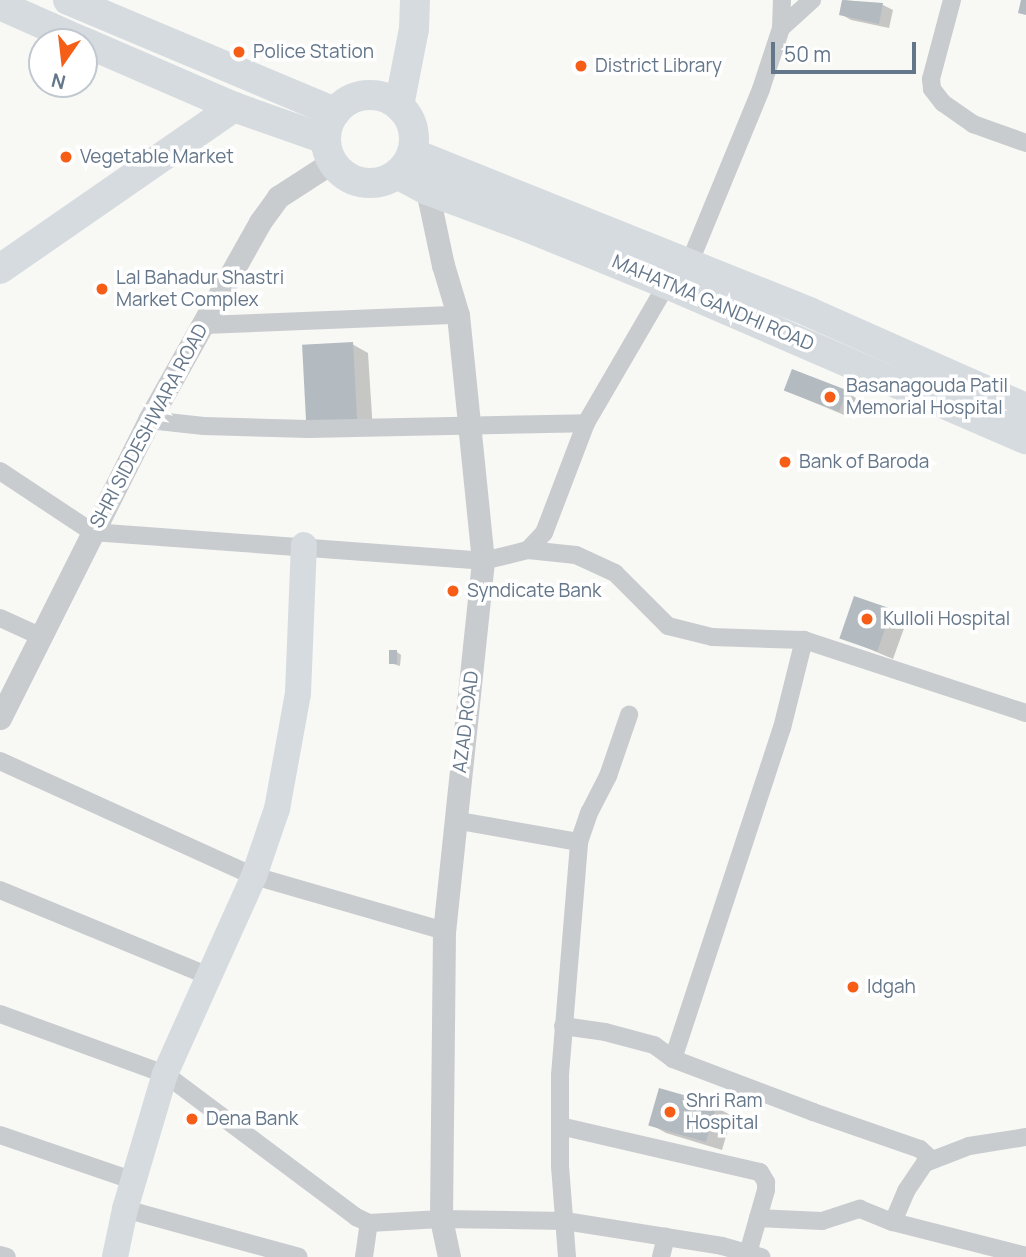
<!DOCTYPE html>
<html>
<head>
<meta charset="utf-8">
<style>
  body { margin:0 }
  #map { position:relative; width:1026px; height:1257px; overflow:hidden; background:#f8f8f5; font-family:Manrope,sans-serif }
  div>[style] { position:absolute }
  .shadow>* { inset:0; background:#0003 }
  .building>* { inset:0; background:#b3bac0; transform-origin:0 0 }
  .minor>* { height:18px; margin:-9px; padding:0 9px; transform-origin:9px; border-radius:9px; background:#c8cccf }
  .tertiary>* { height:23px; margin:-11.5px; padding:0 11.5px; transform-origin:11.5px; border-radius:11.5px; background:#c8cccf }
  .secondary>* { height:26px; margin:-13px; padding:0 13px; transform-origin:13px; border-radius:13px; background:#d6dbe0 }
  .primary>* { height:30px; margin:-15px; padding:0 15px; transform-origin:15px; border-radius:15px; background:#d6dbe0 }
  .primary>.ring { margin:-15px; padding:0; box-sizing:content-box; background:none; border:30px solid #d6dbe0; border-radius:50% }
  .dots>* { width:19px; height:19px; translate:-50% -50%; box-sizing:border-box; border:4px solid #fff; border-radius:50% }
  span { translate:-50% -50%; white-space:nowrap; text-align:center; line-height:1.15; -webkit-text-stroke:7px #fff; paint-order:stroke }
  .poi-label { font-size:19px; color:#647689 }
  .left { translate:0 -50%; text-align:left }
  .street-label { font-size:19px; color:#647689 }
  .north { position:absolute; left:28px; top:28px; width:70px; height:70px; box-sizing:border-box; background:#fff; border:2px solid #c1c8d0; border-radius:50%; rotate:194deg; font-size:19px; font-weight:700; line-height:28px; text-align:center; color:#647689 }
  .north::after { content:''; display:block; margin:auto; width:24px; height:32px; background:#f65e17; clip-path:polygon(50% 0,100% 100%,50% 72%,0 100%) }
  .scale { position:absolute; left:771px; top:42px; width:145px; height:32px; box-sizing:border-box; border:4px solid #647689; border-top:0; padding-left:9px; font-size:21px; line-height:24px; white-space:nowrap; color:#647689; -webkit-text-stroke:5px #fff; paint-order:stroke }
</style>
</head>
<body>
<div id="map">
  <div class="shadow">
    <div style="clip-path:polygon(844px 0,883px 5px,893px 10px,889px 28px,851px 20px,841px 14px)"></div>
    <div style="clip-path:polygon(352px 344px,368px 353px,373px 432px,325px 435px)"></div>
    <div style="clip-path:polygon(786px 391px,846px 392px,856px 398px,849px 417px)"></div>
    <div style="clip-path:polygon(891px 610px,907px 620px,893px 659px,841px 637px)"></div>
    <div style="clip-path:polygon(397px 652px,401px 655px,400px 666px,390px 663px)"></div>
    <div style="clip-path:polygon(716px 1107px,732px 1116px,722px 1150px,666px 1133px,650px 1124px)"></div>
  </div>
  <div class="building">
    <div style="clip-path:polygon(842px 0,883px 3px,879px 24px,839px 15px)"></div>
    <div style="clip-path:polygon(1021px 0,1026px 0,1026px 15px,1018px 13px)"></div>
    <div style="left:353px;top:342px;width:82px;height:51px;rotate:87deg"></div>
    <div style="left:792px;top:369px;width:59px;height:23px;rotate:21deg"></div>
    <div style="left:854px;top:596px;width:40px;height:45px;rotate:19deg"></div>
    <div style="left:389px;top:650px;width:8px;height:14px"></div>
    <div style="left:659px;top:1088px;width:60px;height:39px;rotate:16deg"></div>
  </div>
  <div class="minor">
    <div style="left:952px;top:0;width:82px;rotate:104.9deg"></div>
    <div style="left:931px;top:79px;width:10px;rotate:84deg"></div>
    <div style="left:932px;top:89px;width:18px;rotate:52deg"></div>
    <div style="left:943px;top:103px;width:37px;rotate:35deg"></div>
    <div style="left:973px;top:124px;width:56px;rotate:19.7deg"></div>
    <div style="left:781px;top:28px;width:42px;rotate:-42.1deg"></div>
    <div style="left:689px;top:264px;width:189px;rotate:-67.6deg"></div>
    <div style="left:761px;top:89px;width:64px;rotate:-71.8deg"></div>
    <div style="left:781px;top:28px;width:28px;rotate:-88deg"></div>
    <div style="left:204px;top:325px;width:254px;rotate:-2.3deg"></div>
    <div style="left:149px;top:420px;width:55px;rotate:6.2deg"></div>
    <div style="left:204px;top:426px;width:104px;rotate:1.7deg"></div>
    <div style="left:308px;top:429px;width:278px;rotate:-1.2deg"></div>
    <div style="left:0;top:471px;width:110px;rotate:33.5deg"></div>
    <div style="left:92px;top:532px;width:392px;rotate:4.2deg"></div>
    <div style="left:483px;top:561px;width:46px;rotate:-13.7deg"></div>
    <div style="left:528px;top:550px;width:48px;rotate:5.9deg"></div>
    <div style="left:576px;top:555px;width:43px;rotate:24.8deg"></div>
    <div style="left:615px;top:573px;width:75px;rotate:45deg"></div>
    <div style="left:668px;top:626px;width:45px;rotate:14deg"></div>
    <div style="left:712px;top:637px;width:92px;rotate:1.9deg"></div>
    <div style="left:804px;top:640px;width:234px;rotate:18.2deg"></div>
    <div style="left:528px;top:550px;width:23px;rotate:-47deg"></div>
    <div style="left:544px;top:533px;width:118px;rotate:-69.1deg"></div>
    <div style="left:586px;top:423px;width:161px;rotate:-59.8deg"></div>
    <div style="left:0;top:618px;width:46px;rotate:24.3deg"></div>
    <div style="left:0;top:761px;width:279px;rotate:24.4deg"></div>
    <div style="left:254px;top:876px;width:198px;rotate:16.1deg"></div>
    <div style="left:454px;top:820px;width:127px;rotate:10deg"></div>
    <div style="left:0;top:890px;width:226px;rotate:22.4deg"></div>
    <div style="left:0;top:1014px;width:176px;rotate:20deg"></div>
    <div style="left:165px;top:1074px;width:239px;rotate:36.8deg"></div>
    <div style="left:356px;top:1217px;width:14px;rotate:25deg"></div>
    <div style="left:369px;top:1223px;width:72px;rotate:-3.2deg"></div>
    <div style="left:441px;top:1219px;width:124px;rotate:0.9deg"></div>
    <div style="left:565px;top:1221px;width:159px;rotate:9deg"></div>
    <div style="left:722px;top:1246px;width:41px;rotate:15.8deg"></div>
    <div style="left:563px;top:1026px;width:42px;rotate:8.1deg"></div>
    <div style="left:605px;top:1032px;width:51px;rotate:14.9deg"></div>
    <div style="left:654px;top:1045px;width:24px;rotate:36deg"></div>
    <div style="left:673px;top:1059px;width:150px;rotate:20.7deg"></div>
    <div style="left:813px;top:1112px;width:113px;rotate:19.1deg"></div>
    <div style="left:920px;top:1149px;width:16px;rotate:43deg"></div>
    <div style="left:673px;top:1059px;width:348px;rotate:-71.8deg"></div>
    <div style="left:782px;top:728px;width:91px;rotate:-76deg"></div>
    <div style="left:560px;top:1126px;width:205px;rotate:13deg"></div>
    <div style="left:760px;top:1172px;width:12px;rotate:59deg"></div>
    <div style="left:766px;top:1182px;width:8px;rotate:90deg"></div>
    <div style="left:766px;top:1190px;width:66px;rotate:105.9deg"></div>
    <div style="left:0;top:1135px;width:142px;rotate:18.9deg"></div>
    <div style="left:125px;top:1209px;width:180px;rotate:15.4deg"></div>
    <div style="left:758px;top:1218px;width:64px;rotate:2.7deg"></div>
    <div style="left:822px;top:1221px;width:40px;rotate:-18deg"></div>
    <div style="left:860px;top:1209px;width:35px;rotate:22deg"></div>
    <div style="left:893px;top:1222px;width:137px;rotate:14.3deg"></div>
    <div style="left:893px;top:1222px;width:34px;rotate:-67deg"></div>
    <div style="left:906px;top:1191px;width:34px;rotate:-56deg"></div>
    <div style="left:925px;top:1163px;width:47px;rotate:-21.1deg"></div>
    <div style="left:969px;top:1146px;width:58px;rotate:-9deg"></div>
    <div style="left:0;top:1255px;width:7px;rotate:16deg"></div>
    <div style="left:364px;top:1257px;width:34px;rotate:-82deg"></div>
    <div style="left:567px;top:1257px;width:90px;rotate:-94.4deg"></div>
    <div style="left:560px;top:1167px;width:92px;rotate:-90deg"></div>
    <div style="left:560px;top:1075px;width:234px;rotate:-85.3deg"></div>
    <div style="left:579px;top:842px;width:31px;rotate:-71deg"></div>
    <div style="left:589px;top:813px;width:42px;rotate:-62.8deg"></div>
    <div style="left:608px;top:776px;width:65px;rotate:-71deg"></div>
    <div style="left:661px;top:1257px;width:21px;rotate:-76deg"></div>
  </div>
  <div class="tertiary">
    <div style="left:427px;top:190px;width:77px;rotate:78deg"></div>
    <div style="left:443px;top:265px;width:52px;rotate:73.3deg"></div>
    <div style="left:458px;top:315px;width:247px;rotate:84.2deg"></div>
    <div style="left:483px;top:561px;width:372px;rotate:96deg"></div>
    <div style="left:444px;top:931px;width:288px;rotate:90.6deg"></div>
    <div style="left:441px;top:1219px;width:39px;rotate:78deg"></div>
    <div style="left:0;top:718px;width:333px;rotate:-63.4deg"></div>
    <div style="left:149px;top:420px;width:227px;rotate:-60.7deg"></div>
    <div style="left:260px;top:222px;width:31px;rotate:-54deg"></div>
    <div style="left:278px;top:197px;width:64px;rotate:-32.9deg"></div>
  </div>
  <div class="secondary">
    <div style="left:115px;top:1257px;width:49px;rotate:-78.2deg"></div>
    <div style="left:125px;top:1209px;width:141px;rotate:-73.5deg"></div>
    <div style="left:165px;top:1074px;width:217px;rotate:-65.8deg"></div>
    <div style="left:254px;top:876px;width:71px;rotate:-71.1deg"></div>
    <div style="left:277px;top:809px;width:118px;rotate:-79.7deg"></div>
    <div style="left:298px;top:693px;width:148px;rotate:-87.7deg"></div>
  </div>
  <div class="primary">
    <div style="left:68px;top:0;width:290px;rotate:22.8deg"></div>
    <div style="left:0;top:5px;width:91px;rotate:24deg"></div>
    <div style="left:84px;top:42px;width:163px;rotate:23.4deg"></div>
    <div style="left:234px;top:107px;width:96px;rotate:19.4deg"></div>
    <div class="ring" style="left:326px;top:95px;width:58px;height:58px"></div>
    <div style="left:399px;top:106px;width:78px;rotate:-79deg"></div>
    <div style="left:414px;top:29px;width:29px;rotate:-88deg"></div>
    <div style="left:412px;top:153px;width:428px;rotate:21.8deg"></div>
    <div style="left:809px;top:312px;width:237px;rotate:23.9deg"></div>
    <div style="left:397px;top:174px;width:34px;rotate:28deg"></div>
    <div style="left:427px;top:190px;width:107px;rotate:20.3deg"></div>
    <div style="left:527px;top:227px;width:151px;rotate:22.2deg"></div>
    <div style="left:667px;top:284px;width:391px;rotate:23.4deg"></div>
    <div style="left:0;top:269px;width:285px;rotate:-34.7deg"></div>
  </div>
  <div class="dots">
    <div style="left:239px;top:52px;background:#f65e17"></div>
    <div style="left:581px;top:66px;background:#f65e17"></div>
    <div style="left:66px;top:157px;background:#f65e17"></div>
    <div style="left:102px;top:289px;background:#f65e17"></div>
    <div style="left:830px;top:397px;background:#f65e17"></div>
    <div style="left:785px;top:462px;background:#f65e17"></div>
    <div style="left:453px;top:591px;background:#f65e17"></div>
    <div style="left:867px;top:619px;background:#f65e17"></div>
    <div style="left:853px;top:987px;background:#f65e17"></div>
    <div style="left:670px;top:1112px;background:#f65e17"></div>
    <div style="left:192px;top:1119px;background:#f65e17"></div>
  </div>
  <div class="poi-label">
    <span class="left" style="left:253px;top:52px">Police Station</span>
    <span class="left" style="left:595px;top:66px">District Library</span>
    <span class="left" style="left:80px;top:157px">Vegetable Market</span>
    <span class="left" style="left:116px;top:289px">Lal Bahadur Shastri<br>Market Complex</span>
    <span class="left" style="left:846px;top:397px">Basanagouda Patil<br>Memorial Hospital</span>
    <span class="left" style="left:799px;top:462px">Bank of Baroda</span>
    <span class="left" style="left:467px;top:591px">Syndicate Bank</span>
    <span class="left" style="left:883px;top:619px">Kulloli Hospital</span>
    <span class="left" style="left:867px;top:987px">Idgah</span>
    <span class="left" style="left:686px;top:1112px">Shri Ram<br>Hospital</span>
    <span class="left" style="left:206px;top:1119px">Dena Bank</span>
  </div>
  <div class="street-label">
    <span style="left:713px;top:303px;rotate:23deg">MAHATMA GANDHI ROAD</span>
    <span style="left:149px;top:426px;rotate:-62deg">SHRI SIDDESHWARA ROAD</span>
    <span style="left:466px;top:722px;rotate:-83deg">AZAD ROAD</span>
  </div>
  <div class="north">N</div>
  <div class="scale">50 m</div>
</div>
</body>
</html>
